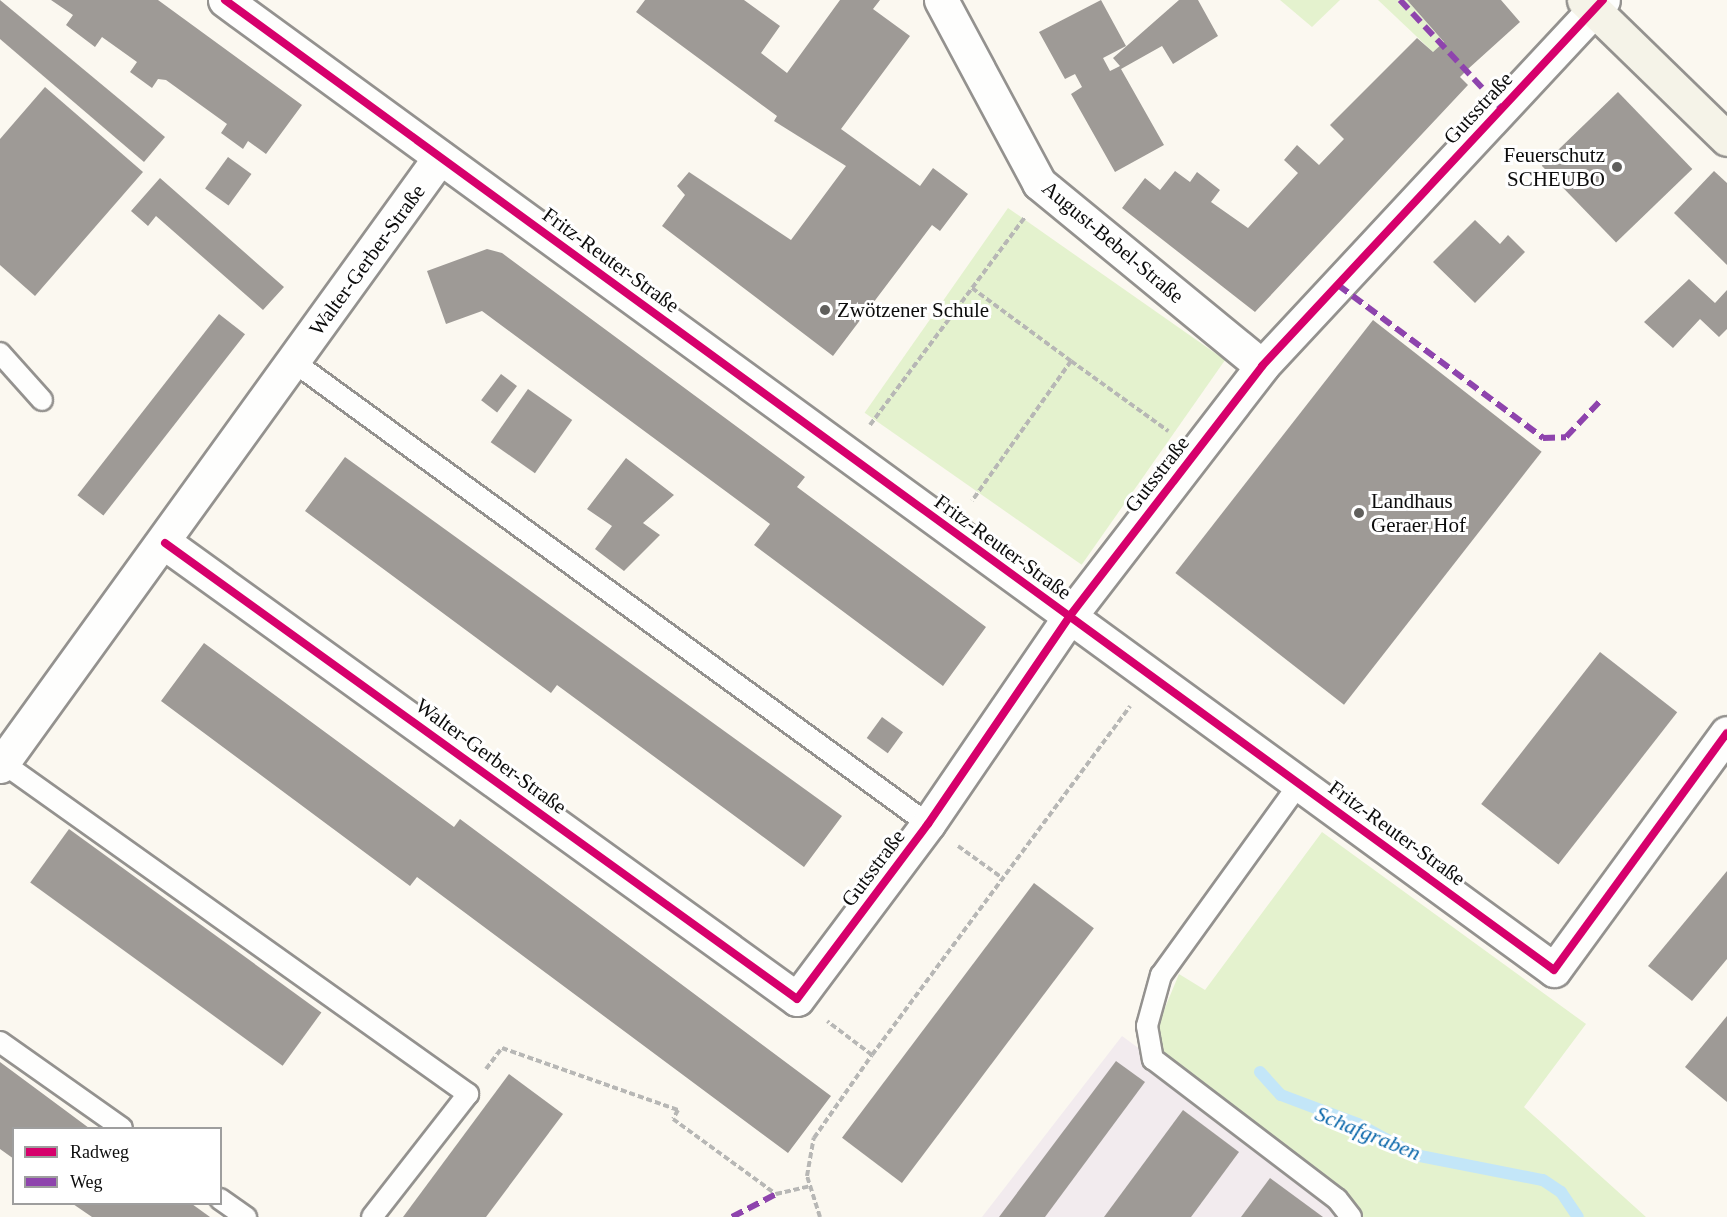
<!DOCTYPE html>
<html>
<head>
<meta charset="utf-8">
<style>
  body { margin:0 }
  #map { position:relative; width:1727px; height:1217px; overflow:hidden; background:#fbf8f0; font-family:"Times New Roman",serif }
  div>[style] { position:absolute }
  .industrial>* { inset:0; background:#f2ebee }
  .green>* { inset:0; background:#e4f2ce; transform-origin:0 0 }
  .stream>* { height:12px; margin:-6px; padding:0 6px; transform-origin:6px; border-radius:6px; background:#c3e6f8 }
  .building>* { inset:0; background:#9e9a96; transform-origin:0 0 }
  .path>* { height:4px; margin-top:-2px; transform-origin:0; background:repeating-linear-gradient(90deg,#b7b7b5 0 6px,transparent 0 9px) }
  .roads { filter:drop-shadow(2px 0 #94928f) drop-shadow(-2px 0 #94928f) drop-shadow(0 2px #94928f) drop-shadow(0 -2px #94928f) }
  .service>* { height:20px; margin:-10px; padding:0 10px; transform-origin:10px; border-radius:10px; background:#fefefd }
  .minor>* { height:33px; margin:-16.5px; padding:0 16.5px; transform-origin:16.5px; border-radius:16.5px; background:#fefefd }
  .secondary>* { height:33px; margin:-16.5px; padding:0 16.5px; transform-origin:16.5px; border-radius:16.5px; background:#f5f3e8 }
  .quiet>* { height:6px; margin-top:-3px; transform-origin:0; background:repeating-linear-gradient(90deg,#8e44ad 0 12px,transparent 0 18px) }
  .cycleway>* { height:8px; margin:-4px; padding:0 4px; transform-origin:4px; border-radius:4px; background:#d6006c }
  .dots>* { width:16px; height:16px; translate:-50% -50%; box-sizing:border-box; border:3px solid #fff; border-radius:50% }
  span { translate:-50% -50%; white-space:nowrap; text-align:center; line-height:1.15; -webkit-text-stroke:6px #fff; paint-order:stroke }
  .street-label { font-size:21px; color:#0c0c0c }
  .poi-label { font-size:21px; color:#0c0c0c }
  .right { translate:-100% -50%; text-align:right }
  .left { translate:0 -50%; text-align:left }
  .water-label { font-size:22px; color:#0a67aa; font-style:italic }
  .legend { position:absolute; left:12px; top:1127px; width:210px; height:78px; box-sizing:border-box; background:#fff; border:2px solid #9e9e9e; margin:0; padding:8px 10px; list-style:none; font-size:18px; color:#0c0c0c }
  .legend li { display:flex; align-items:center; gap:12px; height:30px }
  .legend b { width:30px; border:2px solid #9e9e9e }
</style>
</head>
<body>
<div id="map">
  <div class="industrial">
    <div style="clip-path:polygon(1122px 1036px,1359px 1210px,1353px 1217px,982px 1217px)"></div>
  </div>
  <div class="green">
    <div style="clip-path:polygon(1280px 0,1340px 0,1312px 27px)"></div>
    <div style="clip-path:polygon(1378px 0,1407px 0,1444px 42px,1433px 52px)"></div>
    <div style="left:1008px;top:208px;width:265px;height:250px;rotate:35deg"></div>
    <div style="clip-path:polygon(1322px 832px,1586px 1024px,1524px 1107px,1646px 1217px,1353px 1217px,1358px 1210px,1180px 1079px,1162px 1053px,1157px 1027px,1179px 974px,1205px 990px)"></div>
  </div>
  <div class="stream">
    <div style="left:1260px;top:1072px;width:31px;rotate:48deg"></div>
    <div style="left:1281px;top:1095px;width:82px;rotate:20.6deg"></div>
    <div style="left:1358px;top:1124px;width:65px;rotate:28.5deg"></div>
    <div style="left:1415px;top:1155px;width:130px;rotate:11.1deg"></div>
    <div style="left:1543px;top:1180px;width:22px;rotate:34deg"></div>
    <div style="left:1561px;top:1192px;width:30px;rotate:56deg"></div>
  </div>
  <div class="building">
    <div style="clip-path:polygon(0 0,165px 137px,144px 162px,0 39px)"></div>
    <div style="clip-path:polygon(51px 0,158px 0,302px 105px,266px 154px,248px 141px,243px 149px,221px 133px,227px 124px,166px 80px,158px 79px,152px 88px,130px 72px,137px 62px,102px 37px,95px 47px,66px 25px,73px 15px)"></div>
    <div style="clip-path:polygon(645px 0,744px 0,780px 26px,761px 53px,787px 73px,840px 0,880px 0,873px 9px,910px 36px,841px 129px,920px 186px,933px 168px,968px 194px,940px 231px,932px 225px,833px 356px,662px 226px,685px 195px,677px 186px,689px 172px,791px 240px,846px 166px,774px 121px,777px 116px,636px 12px)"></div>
    <div style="clip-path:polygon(1101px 0,1126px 46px,1103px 58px,1110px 71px,1120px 66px,1113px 58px,1179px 0,1198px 0,1218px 36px,1173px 64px,1162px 46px,1121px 69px,1164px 145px,1115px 172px,1071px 94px,1082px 87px,1075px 74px,1065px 79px,1039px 32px)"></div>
    <div style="clip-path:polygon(1407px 0,1501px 0,1520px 22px,1468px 69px,1460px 77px,1468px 85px,1255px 312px,1122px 208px,1145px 178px,1160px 190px,1175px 171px,1190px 182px,1197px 172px,1220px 190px,1211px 202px,1248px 228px,1298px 173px,1284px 160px,1297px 145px,1319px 165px,1344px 139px,1330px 125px,1417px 38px,1433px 52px,1444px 42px)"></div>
    <div style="clip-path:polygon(45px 87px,143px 172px,35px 296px,0 265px,0 139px)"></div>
    <div style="left:1618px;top:92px;width:107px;height:106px;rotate:46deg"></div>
    <div style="left:228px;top:157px;width:29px;height:39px;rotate:36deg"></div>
    <div style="clip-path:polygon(1714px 171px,1727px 183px,1727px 265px,1674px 213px)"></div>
    <div style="clip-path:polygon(160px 178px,284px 287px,263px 310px,156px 216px,148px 226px,131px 211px)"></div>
    <div style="clip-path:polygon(1475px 220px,1500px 244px,1508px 235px,1525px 252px,1475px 303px,1433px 262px)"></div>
    <div style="clip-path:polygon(487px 249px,502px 253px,805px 477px,797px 487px,986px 627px,943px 686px,754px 545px,770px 524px,482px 311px,446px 324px,427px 271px)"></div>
    <div style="clip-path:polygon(1689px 279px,1715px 303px,1727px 290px,1727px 329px,1719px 337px,1700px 319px,1673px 348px,1644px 322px)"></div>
    <div style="left:219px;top:314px;width:33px;height:230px;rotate:38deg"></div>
    <div style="left:1373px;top:320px;width:214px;height:321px;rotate:38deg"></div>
    <div style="left:501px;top:374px;width:20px;height:33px;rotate:37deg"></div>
    <div style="left:528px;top:389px;width:54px;height:65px;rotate:35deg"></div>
    <div style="clip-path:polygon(345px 457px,842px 816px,804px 867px,557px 685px,551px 693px,305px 511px)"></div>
    <div style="clip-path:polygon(626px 458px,674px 495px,643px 523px,660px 535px,624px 571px,595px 549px,612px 526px,587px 509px)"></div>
    <div style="clip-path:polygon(204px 643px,454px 827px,460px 819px,831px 1096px,788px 1153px,417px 877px,410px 886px,161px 701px)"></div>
    <div style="left:1600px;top:652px;width:98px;height:193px;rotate:38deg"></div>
    <div style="left:882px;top:717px;width:26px;height:26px;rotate:36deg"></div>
    <div style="left:69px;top:829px;width:312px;height:66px;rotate:36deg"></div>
    <div style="clip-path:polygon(1727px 871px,1727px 959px,1692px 1001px,1648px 966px)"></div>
    <div style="left:1034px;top:883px;width:75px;height:319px;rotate:37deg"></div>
    <div style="clip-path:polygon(1727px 1016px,1727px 1102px,1685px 1067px)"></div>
    <div style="clip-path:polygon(1116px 1061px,1145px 1082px,1045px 1217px,999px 1217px)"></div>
    <div style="clip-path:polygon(0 1062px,58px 1105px,89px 1128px,14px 1128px,14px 1159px,0 1149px)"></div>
    <div style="clip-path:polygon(509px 1074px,563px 1114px,486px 1217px,403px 1217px)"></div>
    <div style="clip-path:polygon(1183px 1110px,1239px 1152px,1191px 1217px,1104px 1217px)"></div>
    <div style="clip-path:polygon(1270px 1178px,1323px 1217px,1241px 1217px)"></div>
    <div style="clip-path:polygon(73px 1204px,192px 1204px,210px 1217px,92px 1217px)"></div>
  </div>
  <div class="path">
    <div style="left:972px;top:288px;width:123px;rotate:36.4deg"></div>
    <div style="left:1071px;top:361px;width:171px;rotate:125.3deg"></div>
    <div style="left:1071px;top:361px;width:120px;rotate:35.8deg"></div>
    <div style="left:870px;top:425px;width:259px;rotate:-53.3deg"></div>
    <div style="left:958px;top:846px;width:57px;rotate:35.7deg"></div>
    <div style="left:872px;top:1055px;width:434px;rotate:-53.5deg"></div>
    <div style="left:486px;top:1069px;width:26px;rotate:-53deg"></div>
    <div style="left:502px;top:1048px;width:187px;rotate:19.4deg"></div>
    <div style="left:678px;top:1110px;width:10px;rotate:119deg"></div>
    <div style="left:673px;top:1119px;width:127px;rotate:36.1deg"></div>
    <div style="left:776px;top:1194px;width:35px;rotate:-13deg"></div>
    <div style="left:820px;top:1217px;width:43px;rotate:-107.6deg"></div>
    <div style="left:807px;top:1176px;width:39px;rotate:-80deg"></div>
    <div style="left:814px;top:1138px;width:101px;rotate:-55.1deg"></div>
    <div style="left:872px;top:1055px;width:56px;rotate:-142.9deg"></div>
  </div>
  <div class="roads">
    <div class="service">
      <div style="left:0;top:353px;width:63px;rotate:48.2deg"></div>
      <div style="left:294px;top:362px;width:784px;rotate:36.08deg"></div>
      <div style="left:3px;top:763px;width:571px;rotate:35.44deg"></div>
      <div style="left:468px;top:1094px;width:156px;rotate:128deg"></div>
      <div style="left:1299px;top:784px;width:236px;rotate:125.8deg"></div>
      <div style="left:1161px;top:975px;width:53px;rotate:105.4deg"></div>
      <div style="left:1147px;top:1026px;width:34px;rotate:80deg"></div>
      <div style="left:1153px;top:1059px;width:231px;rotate:37.3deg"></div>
      <div style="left:1337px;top:1199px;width:23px;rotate:52deg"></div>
      <div style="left:0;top:1042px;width:149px;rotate:35.2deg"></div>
      <div style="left:220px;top:1199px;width:32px;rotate:35deg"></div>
    </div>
    <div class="minor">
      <div style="left:225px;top:0;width:1645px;rotate:36.12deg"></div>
      <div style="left:1554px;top:970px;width:293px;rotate:-53.9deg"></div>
      <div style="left:941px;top:0;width:208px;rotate:61.8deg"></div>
      <div style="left:1039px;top:183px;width:288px;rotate:39.4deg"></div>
      <div style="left:165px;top:543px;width:779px;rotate:35.81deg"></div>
      <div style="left:797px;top:999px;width:219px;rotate:-53.2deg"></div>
      <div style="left:928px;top:824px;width:250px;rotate:-55.7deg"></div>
      <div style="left:1069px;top:617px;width:317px;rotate:-52.4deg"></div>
      <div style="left:1262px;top:366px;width:500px;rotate:-47.03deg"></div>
      <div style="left:0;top:766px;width:751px;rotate:-54.15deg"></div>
    </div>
    <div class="secondary">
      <div style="left:1584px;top:0;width:199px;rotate:44.2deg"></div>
    </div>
  </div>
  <div class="quiet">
    <div style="left:1400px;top:0;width:149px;rotate:46.9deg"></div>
    <div style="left:1338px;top:285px;width:256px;rotate:36.7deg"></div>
    <div style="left:1543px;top:438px;width:23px;rotate:-2deg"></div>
    <div style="left:1566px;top:437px;width:51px;rotate:-46.6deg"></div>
    <div style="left:732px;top:1217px;width:50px;rotate:-27.6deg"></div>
  </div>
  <div class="cycleway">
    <div style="left:225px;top:0;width:1645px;rotate:36.12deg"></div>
    <div style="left:1554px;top:970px;width:293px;rotate:-53.9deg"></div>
    <div style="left:165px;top:543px;width:779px;rotate:35.81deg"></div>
    <div style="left:797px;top:999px;width:219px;rotate:-53.2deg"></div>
    <div style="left:928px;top:824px;width:250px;rotate:-55.7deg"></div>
    <div style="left:1069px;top:617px;width:317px;rotate:-52.4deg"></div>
    <div style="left:1262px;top:366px;width:500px;rotate:-47.03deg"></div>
  </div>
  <div class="dots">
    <div style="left:1617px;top:167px;background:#605f5c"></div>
    <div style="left:825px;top:310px;background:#605f5c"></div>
    <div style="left:1359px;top:513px;background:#605f5c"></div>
  </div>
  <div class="street-label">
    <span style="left:1478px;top:108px;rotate:-47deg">Gutsstraße</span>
    <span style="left:1113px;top:242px;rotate:40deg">August-Bebel-Straße</span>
    <span style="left:367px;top:260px;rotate:-54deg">Walter-Gerber-Straße</span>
    <span style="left:611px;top:260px;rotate:36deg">Fritz-Reuter-Straße</span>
    <span style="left:1157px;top:474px;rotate:-52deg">Gutsstraße</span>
    <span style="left:1003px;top:547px;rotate:36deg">Fritz-Reuter-Straße</span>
    <span style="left:491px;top:756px;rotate:36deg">Walter-Gerber-Straße</span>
    <span style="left:1397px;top:833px;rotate:36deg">Fritz-Reuter-Straße</span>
    <span style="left:873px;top:868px;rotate:-53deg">Gutsstraße</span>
  </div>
  <div class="poi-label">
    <span class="right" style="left:1605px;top:167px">Feuerschutz<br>SCHEUBO</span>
    <span class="left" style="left:837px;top:310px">Zwötzener Schule</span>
    <span class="left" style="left:1371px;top:513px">Landhaus<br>Geraer Hof</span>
  </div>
  <div class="water-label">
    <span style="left:1368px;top:1133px;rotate:22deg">Schafgraben</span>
  </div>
  <ul class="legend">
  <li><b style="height:8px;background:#d6006c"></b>Radweg</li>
  <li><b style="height:8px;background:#8e44ad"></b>Weg</li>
  </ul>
</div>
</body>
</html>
